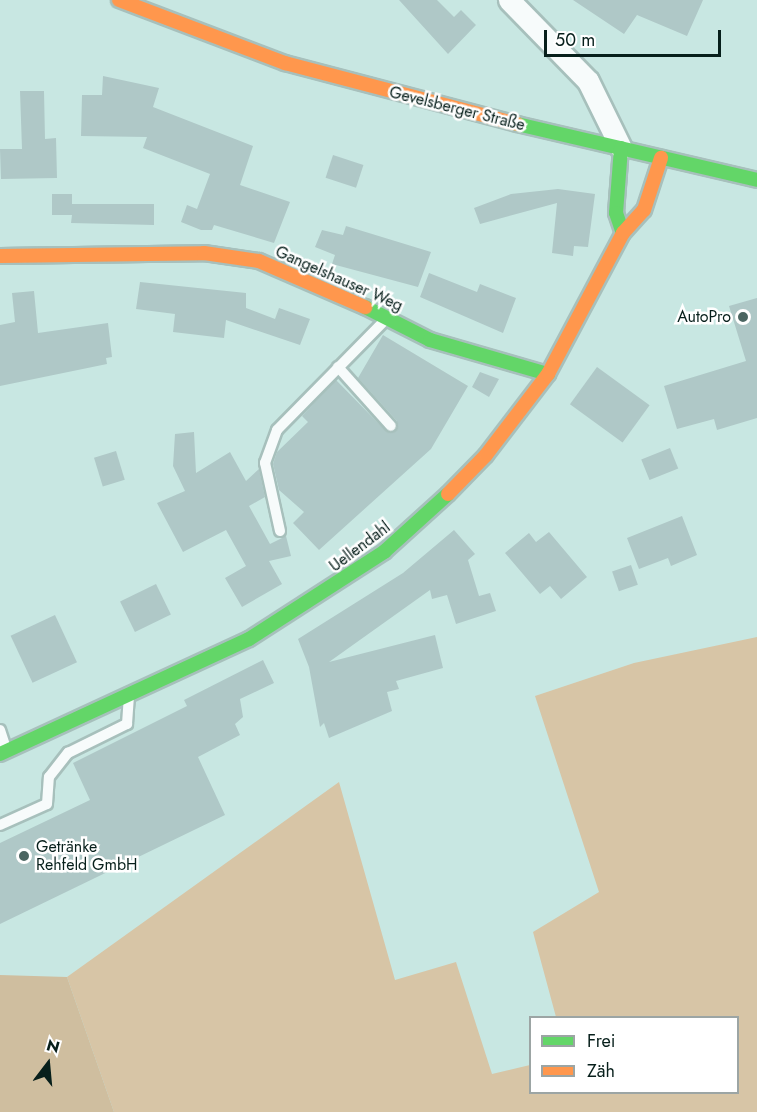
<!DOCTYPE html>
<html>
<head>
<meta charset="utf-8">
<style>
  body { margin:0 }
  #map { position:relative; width:757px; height:1112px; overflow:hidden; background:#c8e7e2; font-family:Jost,sans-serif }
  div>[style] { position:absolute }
  .green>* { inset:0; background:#d7c5a6 }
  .forest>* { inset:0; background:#cfbe9f }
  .building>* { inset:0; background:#afc8c7; transform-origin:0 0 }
  .roads { filter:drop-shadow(2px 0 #a7c0bc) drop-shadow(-2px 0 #a7c0bc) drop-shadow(0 2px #a7c0bc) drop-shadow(0 -2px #a7c0bc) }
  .lane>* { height:10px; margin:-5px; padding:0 5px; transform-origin:5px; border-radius:5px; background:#f7fbfb }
  .street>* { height:21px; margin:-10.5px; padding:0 10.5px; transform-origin:10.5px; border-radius:10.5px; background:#f7fbfb }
  .fast>* { height:14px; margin:-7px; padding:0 7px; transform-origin:7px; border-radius:7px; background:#63d668 }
  .slow>* { height:14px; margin:-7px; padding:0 7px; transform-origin:7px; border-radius:7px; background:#ff974d }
  .dots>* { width:16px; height:16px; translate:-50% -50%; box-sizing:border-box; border:3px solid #fff; border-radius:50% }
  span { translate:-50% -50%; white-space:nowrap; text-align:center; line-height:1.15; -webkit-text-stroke:5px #fff; paint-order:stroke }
  .street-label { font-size:16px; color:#071f1b }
  .poi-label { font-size:16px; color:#071f1b }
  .right { translate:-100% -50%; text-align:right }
  .left { translate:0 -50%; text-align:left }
  .legend { position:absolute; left:529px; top:1016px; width:210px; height:78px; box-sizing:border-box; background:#fff; border:2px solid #9ca5a4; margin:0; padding:8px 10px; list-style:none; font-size:18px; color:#071f1b }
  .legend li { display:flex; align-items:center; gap:12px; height:30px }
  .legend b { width:30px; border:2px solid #9ca5a4 }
  .north { position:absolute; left:18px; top:1034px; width:60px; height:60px; -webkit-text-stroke:4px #fff; paint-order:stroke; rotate:16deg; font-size:16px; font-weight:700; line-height:24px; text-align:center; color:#071f1b }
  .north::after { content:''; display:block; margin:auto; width:21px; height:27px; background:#071f1b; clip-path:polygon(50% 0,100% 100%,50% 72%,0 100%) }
  .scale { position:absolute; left:544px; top:30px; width:177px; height:27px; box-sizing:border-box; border:3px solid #071f1b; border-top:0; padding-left:8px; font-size:18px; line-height:21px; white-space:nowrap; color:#071f1b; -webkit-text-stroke:4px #fff; paint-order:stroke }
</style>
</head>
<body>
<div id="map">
  <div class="green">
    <div style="clip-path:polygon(757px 637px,757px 1112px,114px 1112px,67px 977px,339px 782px,395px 980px,456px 962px,492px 1074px,530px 1065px,530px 1092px,738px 1092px,738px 1018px,556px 1017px,533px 932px,599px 892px,535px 696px,634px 663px)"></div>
  </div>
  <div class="forest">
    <div style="clip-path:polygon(0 975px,67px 977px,114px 1112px,0 1112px)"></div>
  </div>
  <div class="building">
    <div style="clip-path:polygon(399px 0,437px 0,454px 17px,461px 10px,476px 25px,448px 54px)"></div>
    <div style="clip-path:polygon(573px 0,703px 0,687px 36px,637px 15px,624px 34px)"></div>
    <div style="clip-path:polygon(103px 76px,159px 88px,153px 107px,253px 146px,240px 185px,290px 202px,274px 243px,214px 225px,212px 230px,201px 230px,181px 222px,187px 205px,197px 209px,210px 174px,143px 148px,147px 137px,81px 136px,82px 95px,102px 95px)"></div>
    <div style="clip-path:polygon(20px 91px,44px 91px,45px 139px,56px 138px,57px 178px,1px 179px,0 149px,22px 149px)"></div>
    <div style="left:333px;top:155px;width:32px;height:24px;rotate:18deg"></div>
    <div style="clip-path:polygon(558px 189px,595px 194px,588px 247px,574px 246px,573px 256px,552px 253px,557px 203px,480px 224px,474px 208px,511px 194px)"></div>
    <div style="clip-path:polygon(52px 194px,72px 194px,72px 212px,72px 204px,154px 204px,154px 225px,71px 223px,72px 215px,52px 215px)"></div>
    <div style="clip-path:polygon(346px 226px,431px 252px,418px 287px,332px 264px,335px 255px,315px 247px,322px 230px,343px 235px)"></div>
    <div style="clip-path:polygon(429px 273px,477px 292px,480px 284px,516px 298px,503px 333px,420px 297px)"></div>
    <div style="clip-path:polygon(140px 282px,246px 293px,246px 308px,275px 319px,279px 308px,310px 319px,300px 345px,226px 320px,224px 338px,173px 332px,175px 314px,136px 309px)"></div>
    <div style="clip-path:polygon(34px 291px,38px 333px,108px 323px,112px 357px,106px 358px,107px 364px,0 386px,0 325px,15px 322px,12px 293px)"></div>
    <div style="clip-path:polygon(757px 298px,757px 418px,717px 430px,714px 419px,677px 429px,664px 386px,746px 361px,729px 306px)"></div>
    <div style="clip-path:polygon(383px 335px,468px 386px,431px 449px,319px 550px,293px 523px,304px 512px,279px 490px,273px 464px,277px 452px,308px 422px,302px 416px,336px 380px,386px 431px,396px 431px,397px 421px,358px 378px)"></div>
    <div style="left:597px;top:367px;width:65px;height:46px;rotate:36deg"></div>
    <div style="clip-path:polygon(480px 372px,499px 379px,489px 397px,472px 387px)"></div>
    <div style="clip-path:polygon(194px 432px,196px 473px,230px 452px,246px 481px,259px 469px,265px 497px,249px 506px,270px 544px,286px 536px,291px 556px,269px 561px,282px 584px,242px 607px,225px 578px,246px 566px,226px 530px,183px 552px,157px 503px,185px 491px,173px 466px,175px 434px)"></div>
    <div style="left:670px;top:448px;width:22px;height:31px;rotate:68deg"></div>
    <div style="left:116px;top:451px;width:30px;height:23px;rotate:73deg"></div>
    <div style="clip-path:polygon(682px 516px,697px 555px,671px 566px,668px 558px,639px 569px,627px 538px)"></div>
    <div style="clip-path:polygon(454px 530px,475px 554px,468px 560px,479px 596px,490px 593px,496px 611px,456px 624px,447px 595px,432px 599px,430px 590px,329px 662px,435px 635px,443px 668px,396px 681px,399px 689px,387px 692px,392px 711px,329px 738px,324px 723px,320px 727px,309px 667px,298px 639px,403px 573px)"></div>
    <div style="clip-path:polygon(549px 532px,587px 577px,561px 599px,550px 586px,540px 594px,505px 553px,529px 533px,536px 542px)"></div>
    <div style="left:631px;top:565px;width:21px;height:20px;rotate:71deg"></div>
    <div style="left:156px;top:584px;width:34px;height:40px;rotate:64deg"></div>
    <div style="left:55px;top:615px;width:52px;height:49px;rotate:65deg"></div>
    <div style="clip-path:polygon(263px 660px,274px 683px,240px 699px,243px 717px,235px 724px,240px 735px,198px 757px,225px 815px,0 924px,0 843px,90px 800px,73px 763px,187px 706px,184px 700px)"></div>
  </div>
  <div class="roads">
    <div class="lane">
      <div style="left:338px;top:367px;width:79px;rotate:48.1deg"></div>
      <div style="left:280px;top:531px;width:70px;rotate:-102.4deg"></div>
      <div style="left:265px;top:463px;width:35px;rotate:-70deg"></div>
      <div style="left:277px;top:430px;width:154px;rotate:-45.5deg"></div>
      <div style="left:0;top:730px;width:19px;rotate:72deg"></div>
      <div style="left:0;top:825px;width:51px;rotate:-24.1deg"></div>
      <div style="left:47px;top:804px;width:27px;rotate:-86deg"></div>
      <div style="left:49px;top:777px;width:31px;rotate:-52deg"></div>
      <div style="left:68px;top:753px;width:66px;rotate:-26.2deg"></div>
      <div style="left:127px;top:724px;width:26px;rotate:-86deg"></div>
    </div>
    <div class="street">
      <div style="left:509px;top:0;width:113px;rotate:45.7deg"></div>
      <div style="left:588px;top:81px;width:75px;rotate:63.8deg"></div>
    </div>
    <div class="fast">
      <div style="left:517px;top:124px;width:246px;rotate:13.1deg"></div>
      <div style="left:621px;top:148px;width:65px;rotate:94.4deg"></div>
      <div style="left:616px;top:213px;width:21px;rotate:71deg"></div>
      <div style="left:365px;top:307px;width:73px;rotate:26.9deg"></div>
      <div style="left:430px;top:340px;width:123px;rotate:16.1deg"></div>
      <div style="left:0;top:754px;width:274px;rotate:-24.8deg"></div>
      <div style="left:249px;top:639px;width:161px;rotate:-32.8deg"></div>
      <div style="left:384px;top:552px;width:86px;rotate:-42.2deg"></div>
    </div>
    <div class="slow">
      <div style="left:119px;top:0;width:178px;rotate:20.8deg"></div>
      <div style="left:285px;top:63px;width:240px;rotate:14.7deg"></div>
      <div style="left:0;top:256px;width:204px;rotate:-0.8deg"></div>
      <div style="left:204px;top:253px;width:56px;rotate:8.3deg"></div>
      <div style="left:259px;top:261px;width:116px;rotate:23.5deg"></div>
      <div style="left:448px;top:494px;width:54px;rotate:-45.7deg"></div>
      <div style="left:486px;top:455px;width:102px;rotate:-52.6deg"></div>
      <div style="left:548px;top:374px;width:160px;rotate:-62deg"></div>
      <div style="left:623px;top:233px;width:31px;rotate:-48deg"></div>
      <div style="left:644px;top:210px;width:55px;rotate:-71.9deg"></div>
    </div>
  </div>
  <div class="dots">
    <div style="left:743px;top:317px;background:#4b6561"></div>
    <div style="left:24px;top:856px;background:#4b6561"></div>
  </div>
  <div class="street-label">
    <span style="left:457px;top:109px;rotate:14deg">Gevelsberger Straße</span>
    <span style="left:339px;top:279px;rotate:24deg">Gangelshauser Weg</span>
    <span style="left:360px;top:547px;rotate:-37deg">Uellendahl</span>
  </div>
  <div class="poi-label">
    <span class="right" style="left:731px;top:317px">AutoPro</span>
    <span class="left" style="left:36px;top:856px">Getränke<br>Rehfeld GmbH</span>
  </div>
  <ul class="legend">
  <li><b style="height:8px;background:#63d668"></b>Frei</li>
  <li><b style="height:8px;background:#ff974d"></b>Zäh</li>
  </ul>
  <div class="north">N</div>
  <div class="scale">50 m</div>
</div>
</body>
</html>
